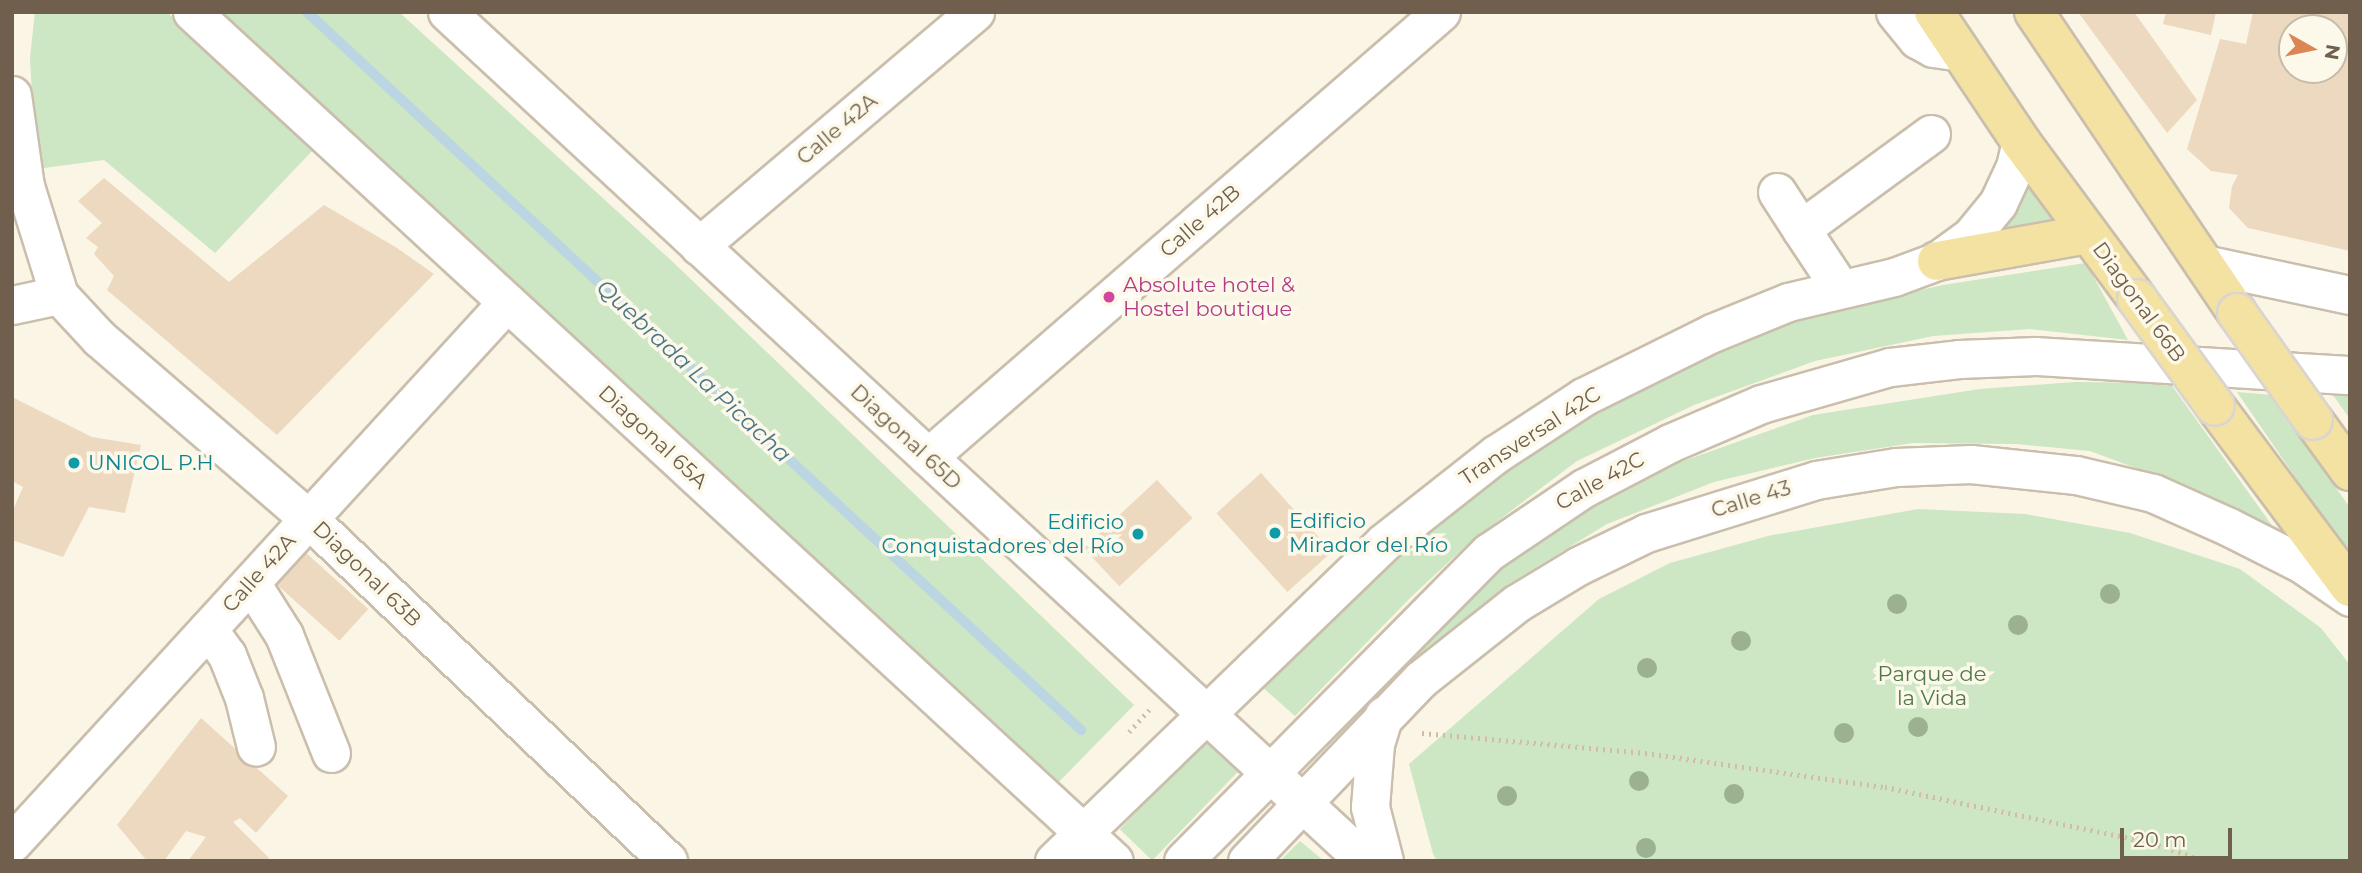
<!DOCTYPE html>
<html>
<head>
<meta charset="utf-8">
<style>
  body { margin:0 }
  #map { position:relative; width:2362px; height:873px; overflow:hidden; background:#faf5e5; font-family:Montserrat,sans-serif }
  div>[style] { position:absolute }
  .green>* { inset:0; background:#cde6c4; transform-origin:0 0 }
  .stream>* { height:10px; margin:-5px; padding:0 5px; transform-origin:5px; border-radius:5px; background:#bbd6e2 }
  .building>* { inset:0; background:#edd9bf; transform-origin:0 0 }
  .path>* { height:4.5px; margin-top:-2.25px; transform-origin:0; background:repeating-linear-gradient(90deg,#d2bca2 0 2px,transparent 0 7px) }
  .roads { filter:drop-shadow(2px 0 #cabeac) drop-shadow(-2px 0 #cabeac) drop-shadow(0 2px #cabeac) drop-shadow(0 -2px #cabeac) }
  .minor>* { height:37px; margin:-18.5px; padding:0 18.5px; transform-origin:18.5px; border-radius:18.5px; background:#fff }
  .major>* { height:38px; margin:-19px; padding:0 19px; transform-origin:19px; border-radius:19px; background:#f3e2a2 }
  .bridges { filter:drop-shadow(2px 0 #dad5d0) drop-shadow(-2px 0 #dad5d0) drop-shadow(0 2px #dad5d0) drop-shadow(0 -2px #dad5d0) }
  .major-bridge>* { height:38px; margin:-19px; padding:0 19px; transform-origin:19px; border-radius:19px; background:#f3e2a2 }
  .trees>* { width:20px; height:20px; margin:-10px; border-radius:50%; background:#9cb18f }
  .dots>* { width:19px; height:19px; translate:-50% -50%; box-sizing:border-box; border:4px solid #fdf9ea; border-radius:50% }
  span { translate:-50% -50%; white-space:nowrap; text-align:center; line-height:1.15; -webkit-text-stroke:7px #fdf9ea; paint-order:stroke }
  .street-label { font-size:21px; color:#705f4c }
  .hotel-label { font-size:21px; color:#b23c85 }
  .left { translate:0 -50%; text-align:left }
  .culture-label { font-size:21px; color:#0d838f }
  .right { translate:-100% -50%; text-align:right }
  .park-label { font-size:21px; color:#4f7a48 }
  .water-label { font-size:23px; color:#4c7589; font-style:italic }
  .frame { position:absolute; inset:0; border:14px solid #705f4c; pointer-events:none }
  .north { position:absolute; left:2278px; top:14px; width:70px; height:70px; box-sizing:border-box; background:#fdf9ea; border:2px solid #c5bbab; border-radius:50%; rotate:99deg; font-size:19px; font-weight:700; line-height:28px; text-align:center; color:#705f4c }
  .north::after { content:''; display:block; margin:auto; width:24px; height:32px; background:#da8754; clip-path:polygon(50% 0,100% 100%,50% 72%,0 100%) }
  .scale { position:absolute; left:2120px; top:828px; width:112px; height:32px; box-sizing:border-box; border:4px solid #705f4c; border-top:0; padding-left:9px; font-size:21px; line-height:24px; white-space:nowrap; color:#705f4c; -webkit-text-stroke:5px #fdf9ea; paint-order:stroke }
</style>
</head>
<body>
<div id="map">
  <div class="green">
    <div style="clip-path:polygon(35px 12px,167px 12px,314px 149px,215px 253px,104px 160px,36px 169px,30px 58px)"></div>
    <div style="clip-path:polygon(214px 12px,399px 12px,675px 264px,1134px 705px,1054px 787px)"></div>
    <div style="clip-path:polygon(2026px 174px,2064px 228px,1989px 242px)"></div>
    <div style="clip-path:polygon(2086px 263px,2128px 340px,2030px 329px,1933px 336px,1815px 361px,1694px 405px,1577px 461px,1470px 542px,1410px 598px,1295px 716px,1260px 685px,1397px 550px,1527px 450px,1654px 372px,1796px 318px,1943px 285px)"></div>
    <div style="clip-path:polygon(2075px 382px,2170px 383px,2276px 531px,2160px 477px,2090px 451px,2016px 444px,1913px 443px,1815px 458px,1714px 482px,1607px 524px,1507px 585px,1325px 750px,1490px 574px,1573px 512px,1672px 465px,1813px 415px,1980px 389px)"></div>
    <div style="clip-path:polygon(2328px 388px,2350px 390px,2350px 419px)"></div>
    <div style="clip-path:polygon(2237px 392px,2272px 395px,2350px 508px,2350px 557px)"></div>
    <div style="clip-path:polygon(1918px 509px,2025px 514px,2130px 533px,2240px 569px,2321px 628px,2350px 665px,2350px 861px,1437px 861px,1433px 854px,1409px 764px,1599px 599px,1670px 563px,1768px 536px)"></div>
    <div style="left:1206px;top:740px;width:45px;height:124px;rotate:44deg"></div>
    <div style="clip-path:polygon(1300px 841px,1324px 861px,1280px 861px)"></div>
  </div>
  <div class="stream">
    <div style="left:307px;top:12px;width:1056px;rotate:42.85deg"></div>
  </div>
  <div class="building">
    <div style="clip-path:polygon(2078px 12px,2134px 12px,2197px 100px,2167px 133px)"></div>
    <div style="clip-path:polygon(2166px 12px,2216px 12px,2211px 35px,2163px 24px)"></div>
    <div style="clip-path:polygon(evenodd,2253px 12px,2350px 12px,2350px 251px,2248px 228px,2229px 208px,2232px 186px,2238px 175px,2211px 171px,2187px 149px,2220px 39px,2246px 44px,2253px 12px,2292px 28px,2334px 28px,2334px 70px,2292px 70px,2292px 28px)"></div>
    <div style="clip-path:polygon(104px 178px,229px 282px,324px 205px,397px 248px,434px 274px,277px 435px,107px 290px,114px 276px,94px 254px,98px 247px,86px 238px,102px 223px,78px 201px)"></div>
    <div style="clip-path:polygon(12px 397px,92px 437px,141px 445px,125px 513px,89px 507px,63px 557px,12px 540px,12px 512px,23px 487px,12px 481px)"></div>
    <div style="left:1261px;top:473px;width:106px;height:60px;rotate:48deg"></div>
    <div style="left:1157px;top:480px;width:52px;height:100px;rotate:47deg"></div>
    <div style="left:305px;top:552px;width:85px;height:43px;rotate:42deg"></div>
    <div style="clip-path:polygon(201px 718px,288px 796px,256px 833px,240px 818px,233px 822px,269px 858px,267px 861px,188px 861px,206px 837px,186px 831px,164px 861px,147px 861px,117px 825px)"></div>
  </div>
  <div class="path">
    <div style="left:1129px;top:732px;width:30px;rotate:-48deg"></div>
    <div style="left:1422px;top:733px;width:224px;rotate:5.1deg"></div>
    <div style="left:1645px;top:753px;width:242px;rotate:8.1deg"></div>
    <div style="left:1885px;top:787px;width:273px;rotate:11.8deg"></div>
    <div style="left:2152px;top:843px;width:56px;rotate:18.8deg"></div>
  </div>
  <div class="roads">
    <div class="minor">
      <div style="left:192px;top:12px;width:1253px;rotate:42.64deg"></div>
      <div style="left:447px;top:12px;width:1250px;rotate:42.76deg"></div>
      <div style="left:1895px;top:12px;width:35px;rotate:51deg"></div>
      <div style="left:1917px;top:39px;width:18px;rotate:29deg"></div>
      <div style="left:1933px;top:48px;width:27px;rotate:8deg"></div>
      <div style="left:12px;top:95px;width:92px;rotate:81.9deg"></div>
      <div style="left:25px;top:186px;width:114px;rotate:72.7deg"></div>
      <div style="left:59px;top:295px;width:59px;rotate:47.1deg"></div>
      <div style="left:99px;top:338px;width:277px;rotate:40.8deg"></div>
      <div style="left:309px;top:519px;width:496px;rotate:43.6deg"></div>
      <div style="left:1777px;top:192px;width:44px;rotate:57deg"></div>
      <div style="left:699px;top:246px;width:362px;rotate:-40.3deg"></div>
      <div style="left:2204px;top:264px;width:149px;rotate:12deg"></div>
      <div style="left:1840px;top:288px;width:71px;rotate:-123.5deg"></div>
      <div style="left:1801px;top:229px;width:161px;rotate:-36.2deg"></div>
      <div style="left:12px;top:305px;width:48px;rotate:-12deg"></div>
      <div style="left:928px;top:457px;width:679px;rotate:-40.94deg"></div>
      <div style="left:251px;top:583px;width:62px;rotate:57.6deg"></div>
      <div style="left:284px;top:635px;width:127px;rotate:68.3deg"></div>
      <div style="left:208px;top:629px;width:32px;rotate:54deg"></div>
      <div style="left:227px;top:655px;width:46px;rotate:68.4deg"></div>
      <div style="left:244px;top:698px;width:50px;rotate:76.2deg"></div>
      <div style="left:12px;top:843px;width:733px;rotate:-47.54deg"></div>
      <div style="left:1054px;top:861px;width:459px;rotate:-44deg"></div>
      <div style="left:1384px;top:542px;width:142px;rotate:-38.2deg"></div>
      <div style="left:1496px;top:454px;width:104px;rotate:-33.2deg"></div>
      <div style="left:1583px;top:397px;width:144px;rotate:-26.4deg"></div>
      <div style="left:1712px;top:333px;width:82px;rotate:-22.2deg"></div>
      <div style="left:1788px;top:302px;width:109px;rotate:-13.3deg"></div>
      <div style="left:1894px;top:277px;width:46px;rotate:-20.4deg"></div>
      <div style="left:1937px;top:261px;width:42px;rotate:-36.3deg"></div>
      <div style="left:1971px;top:236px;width:43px;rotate:-50.7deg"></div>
      <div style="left:1998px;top:203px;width:40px;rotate:-65deg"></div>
      <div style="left:2015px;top:167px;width:26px;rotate:-77deg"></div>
      <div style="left:1183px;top:861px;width:435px;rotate:-45.3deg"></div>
      <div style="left:1489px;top:552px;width:115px;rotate:-34deg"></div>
      <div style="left:1584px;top:488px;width:97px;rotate:-27.6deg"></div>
      <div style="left:1670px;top:443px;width:99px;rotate:-23.2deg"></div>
      <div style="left:1761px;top:404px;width:134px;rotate:-16deg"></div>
      <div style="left:1890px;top:367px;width:69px;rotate:-6.6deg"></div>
      <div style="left:1959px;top:359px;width:77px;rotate:-2.2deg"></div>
      <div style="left:2036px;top:356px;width:315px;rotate:3.5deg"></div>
      <div style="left:1247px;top:861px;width:252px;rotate:-46.3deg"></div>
      <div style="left:1421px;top:679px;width:122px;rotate:-38.4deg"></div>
      <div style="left:1517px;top:603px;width:71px;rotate:-31.2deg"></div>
      <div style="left:1578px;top:566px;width:76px;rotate:-25.9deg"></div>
      <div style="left:1646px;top:533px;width:178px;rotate:-17.3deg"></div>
      <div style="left:1816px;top:480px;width:81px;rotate:-9.2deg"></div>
      <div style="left:1896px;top:467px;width:75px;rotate:-2.3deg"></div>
      <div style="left:1971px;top:464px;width:106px;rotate:6deg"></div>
      <div style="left:2076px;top:475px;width:79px;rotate:13.2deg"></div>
      <div style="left:2153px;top:493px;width:83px;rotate:24.1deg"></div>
      <div style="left:2229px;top:527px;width:82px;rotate:26.9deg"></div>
      <div style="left:2302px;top:564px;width:58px;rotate:34.5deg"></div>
      <div style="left:1384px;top:861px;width:56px;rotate:-104.5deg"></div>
      <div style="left:1370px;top:807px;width:63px;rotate:-85.5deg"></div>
      <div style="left:1375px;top:744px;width:30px;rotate:-73deg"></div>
    </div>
    <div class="major">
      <div style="left:1934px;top:12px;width:156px;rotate:56.2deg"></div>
      <div style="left:2021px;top:142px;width:195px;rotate:53.5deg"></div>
      <div style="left:2034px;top:12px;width:363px;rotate:56deg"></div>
      <div style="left:1937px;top:261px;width:154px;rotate:-10.1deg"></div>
      <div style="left:2215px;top:406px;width:226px;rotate:53.3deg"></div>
      <div style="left:2313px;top:420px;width:63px;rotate:54deg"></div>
    </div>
  </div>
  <div class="bridges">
    <div class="major-bridge">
      <div style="left:2137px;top:299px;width:132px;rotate:53.9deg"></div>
      <div style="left:2237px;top:313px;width:131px;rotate:54.6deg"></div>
    </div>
  </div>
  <div class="trees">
    <div style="left:2110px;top:594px"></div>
    <div style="left:1897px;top:604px"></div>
    <div style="left:2018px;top:625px"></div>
    <div style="left:1741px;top:641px"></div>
    <div style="left:1647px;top:668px"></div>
    <div style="left:1918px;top:727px"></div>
    <div style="left:1844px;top:733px"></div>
    <div style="left:1639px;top:781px"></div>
    <div style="left:1734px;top:794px"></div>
    <div style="left:1507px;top:796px"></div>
    <div style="left:1646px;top:848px"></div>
  </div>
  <div class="dots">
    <div style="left:1109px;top:297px;background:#d1479c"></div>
    <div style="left:74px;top:463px;background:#0f9aa8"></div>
    <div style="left:1275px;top:533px;background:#0f9aa8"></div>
    <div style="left:1138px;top:534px;background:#0f9aa8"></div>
  </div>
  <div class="street-label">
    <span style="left:837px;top:129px;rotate:-40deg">Calle 42A</span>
    <span style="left:1200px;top:221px;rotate:-41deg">Calle 42B</span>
    <span style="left:2139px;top:302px;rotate:54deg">Diagonal 66B</span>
    <span style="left:1530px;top:436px;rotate:-33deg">Transversal 42C</span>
    <span style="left:653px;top:437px;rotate:43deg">Diagonal 65A</span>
    <span style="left:906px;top:437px;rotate:43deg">Diagonal 65D</span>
    <span style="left:1600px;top:481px;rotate:-29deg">Calle 42C</span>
    <span style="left:1751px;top:499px;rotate:-17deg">Calle 43</span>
    <span style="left:259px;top:573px;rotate:-48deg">Calle 42A</span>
    <span style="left:367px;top:574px;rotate:44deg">Diagonal 63B</span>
  </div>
  <div class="hotel-label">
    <span class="left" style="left:1123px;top:297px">Absolute hotel &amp;<br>Hostel boutique</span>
  </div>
  <div class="culture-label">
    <span class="left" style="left:88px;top:463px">UNICOL P.H</span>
    <span class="left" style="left:1289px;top:533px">Edificio<br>Mirador del Río</span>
    <span class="right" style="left:1124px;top:534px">Edificio<br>Conquistadores del Río</span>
  </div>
  <div class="park-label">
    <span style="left:1932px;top:686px">Parque de<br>la Vida</span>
  </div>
  <div class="water-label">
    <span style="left:694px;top:371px;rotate:43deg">Quebrada La Picacha</span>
  </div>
  <div class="frame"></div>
  <div class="north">N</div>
  <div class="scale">20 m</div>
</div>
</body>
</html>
